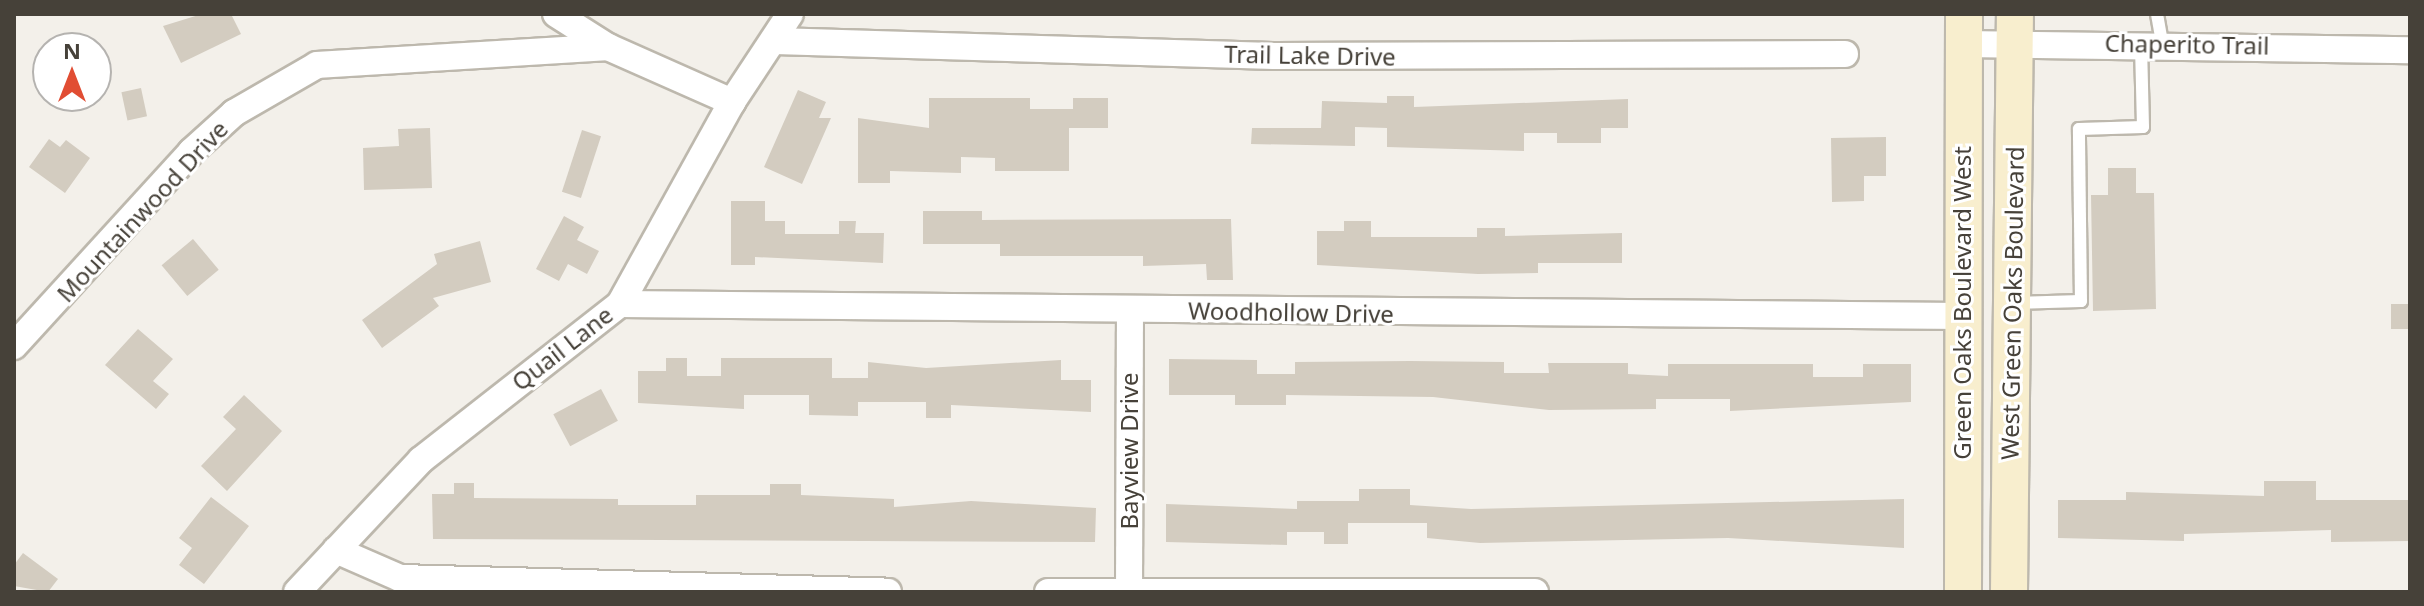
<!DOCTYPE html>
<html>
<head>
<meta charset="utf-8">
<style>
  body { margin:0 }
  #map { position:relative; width:2424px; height:606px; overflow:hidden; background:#f3f0ea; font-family:"Noto Sans",sans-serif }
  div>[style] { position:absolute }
  .building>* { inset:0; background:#d3ccc0; transform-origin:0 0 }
  .roads { filter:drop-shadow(2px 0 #bdb8ad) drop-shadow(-2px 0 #bdb8ad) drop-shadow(0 2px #bdb8ad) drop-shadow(0 -2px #bdb8ad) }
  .service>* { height:12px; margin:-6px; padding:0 6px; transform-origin:6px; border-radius:6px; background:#fff }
  .minor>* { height:26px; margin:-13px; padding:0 13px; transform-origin:13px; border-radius:13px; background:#fff }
  .secondary>* { height:36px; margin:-18px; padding:0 18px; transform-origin:18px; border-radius:18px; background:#f8eece }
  span { translate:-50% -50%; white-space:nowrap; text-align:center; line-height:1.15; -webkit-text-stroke:6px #fff; paint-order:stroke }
  .street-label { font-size:24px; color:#464139 }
  .frame { position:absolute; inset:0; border:16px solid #464139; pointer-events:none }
  .north { position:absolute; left:32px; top:32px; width:80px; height:80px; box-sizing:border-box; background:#fff; border:2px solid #b5b3b0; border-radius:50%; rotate:0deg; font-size:22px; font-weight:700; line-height:32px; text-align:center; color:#464139 }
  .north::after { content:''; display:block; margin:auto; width:28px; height:36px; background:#e14d33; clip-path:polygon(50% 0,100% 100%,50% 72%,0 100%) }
</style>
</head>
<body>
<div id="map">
  <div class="building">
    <div style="clip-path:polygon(202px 14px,231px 14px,241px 34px,181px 63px,163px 26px)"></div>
    <div style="left:141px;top:88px;width:29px;height:20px;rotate:78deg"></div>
    <div style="clip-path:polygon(798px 90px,826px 102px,819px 118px,831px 118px,802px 184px,764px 167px)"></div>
    <div style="clip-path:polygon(1387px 96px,1414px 96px,1414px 107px,1628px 99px,1628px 128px,1601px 128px,1601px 143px,1557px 143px,1557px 133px,1524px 133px,1524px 151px,1387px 147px,1387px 128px,1355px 127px,1355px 146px,1251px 144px,1252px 128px,1321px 128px,1322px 101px,1387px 103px)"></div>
    <div style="clip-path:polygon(929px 98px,1030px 98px,1030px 109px,1073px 109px,1073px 98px,1108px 98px,1108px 128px,1069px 128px,1069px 171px,995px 171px,995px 158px,961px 157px,961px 173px,890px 171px,890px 183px,858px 183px,858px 118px,929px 128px)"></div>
    <div style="clip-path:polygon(430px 128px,432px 188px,364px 190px,363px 148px,399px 146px,398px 129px)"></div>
    <div style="left:582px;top:130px;width:20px;height:65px;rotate:18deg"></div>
    <div style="clip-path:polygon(1886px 137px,1886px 176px,1864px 176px,1864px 201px,1832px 202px,1831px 138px)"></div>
    <div style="clip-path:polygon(49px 139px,60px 147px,66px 140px,90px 158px,65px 193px,29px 167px)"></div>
    <div style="clip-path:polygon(2108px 168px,2136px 168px,2136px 193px,2154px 193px,2156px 309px,2093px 311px,2091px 195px,2108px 195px)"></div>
    <div style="clip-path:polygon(731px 201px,765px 201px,765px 221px,785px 221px,785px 234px,839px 234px,839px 221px,856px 221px,855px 233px,884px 233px,883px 263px,755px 257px,755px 265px,731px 265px)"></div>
    <div style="clip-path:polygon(923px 211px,982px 211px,982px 220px,1231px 219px,1233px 280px,1207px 280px,1206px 264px,1143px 266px,1143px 256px,1000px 256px,1000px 244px,923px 244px)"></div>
    <div style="clip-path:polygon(564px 216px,584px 227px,577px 240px,599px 251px,587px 274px,568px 264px,559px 281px,536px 269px)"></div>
    <div style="clip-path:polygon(1344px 221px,1371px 221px,1371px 237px,1477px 237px,1477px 228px,1505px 228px,1505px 236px,1622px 233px,1622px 263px,1538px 263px,1538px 273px,1478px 274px,1317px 265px,1317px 231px,1344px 231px)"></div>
    <div style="left:193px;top:239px;width:40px;height:41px;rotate:50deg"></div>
    <div style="clip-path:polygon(480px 241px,491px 282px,433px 298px,439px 306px,382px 348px,362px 320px,437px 264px,434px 254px)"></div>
    <div style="left:2391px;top:304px;width:19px;height:25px"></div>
    <div style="clip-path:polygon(138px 329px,173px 359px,153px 381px,169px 394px,156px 409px,105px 365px)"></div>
    <div style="clip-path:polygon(666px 358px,687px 358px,687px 376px,721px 376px,721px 358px,832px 358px,832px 378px,868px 378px,868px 362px,926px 368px,1061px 360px,1061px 380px,1091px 380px,1091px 412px,951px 405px,951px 418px,926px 418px,926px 402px,858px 402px,858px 416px,809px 415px,809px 395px,744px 395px,744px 409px,638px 403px,638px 371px,666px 371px)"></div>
    <div style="clip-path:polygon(1169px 359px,1257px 360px,1257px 374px,1295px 374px,1295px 362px,1410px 361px,1504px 362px,1504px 373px,1549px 373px,1548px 363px,1628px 363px,1628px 374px,1668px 376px,1668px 364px,1813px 364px,1813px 377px,1863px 377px,1863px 364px,1911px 364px,1911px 402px,1730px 411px,1730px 399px,1656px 399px,1656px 409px,1549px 410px,1433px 397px,1286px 395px,1286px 405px,1235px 405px,1235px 395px,1169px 395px)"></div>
    <div style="left:601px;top:389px;width:36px;height:54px;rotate:62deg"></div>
    <div style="clip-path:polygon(244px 395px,282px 431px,227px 491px,201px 466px,236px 429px,223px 417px)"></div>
    <div style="clip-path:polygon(2264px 481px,2316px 481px,2316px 500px,2410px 500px,2410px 541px,2331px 542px,2331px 530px,2184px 534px,2184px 541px,2058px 538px,2058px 500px,2126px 500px,2126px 492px,2264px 496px)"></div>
    <div style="clip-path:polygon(454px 483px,474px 483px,474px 498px,618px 499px,618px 505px,696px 505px,696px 495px,770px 495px,770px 484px,801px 484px,801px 495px,894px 499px,894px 507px,971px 501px,1096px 508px,1095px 542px,433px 539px,432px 494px,454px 494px)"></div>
    <div style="clip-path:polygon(1359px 489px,1410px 489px,1410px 505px,1471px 509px,1904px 499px,1904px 548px,1728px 538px,1480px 543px,1427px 538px,1427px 523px,1348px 523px,1348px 544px,1324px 544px,1324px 532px,1287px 532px,1287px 545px,1166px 542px,1166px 504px,1297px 509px,1297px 501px,1359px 501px)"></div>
    <div style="clip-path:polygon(211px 497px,249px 526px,204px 584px,179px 565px,192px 548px,179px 538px)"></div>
    <div style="clip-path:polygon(23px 553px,58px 579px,48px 592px,14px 586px,14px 565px)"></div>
  </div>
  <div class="roads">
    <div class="service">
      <div style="left:2157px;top:14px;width:28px;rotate:80deg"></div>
      <div style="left:2014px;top:303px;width:67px;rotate:-1.7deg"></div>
      <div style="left:2081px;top:301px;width:172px;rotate:-90.7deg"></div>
      <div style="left:2079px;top:129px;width:64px;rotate:-1.8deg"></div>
      <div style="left:2143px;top:127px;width:82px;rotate:-91.4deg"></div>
    </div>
    <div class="minor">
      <div style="left:556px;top:14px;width:62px;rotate:32.4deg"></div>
      <div style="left:608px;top:47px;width:136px;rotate:23.9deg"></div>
      <div style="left:775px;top:41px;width:500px;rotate:1.72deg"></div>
      <div style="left:1275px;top:56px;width:570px;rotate:-0.2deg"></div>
      <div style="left:1963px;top:44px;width:447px;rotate:0.8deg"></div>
      <div style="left:620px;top:304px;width:1342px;rotate:0.51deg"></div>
      <div style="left:14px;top:346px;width:263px;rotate:-47.6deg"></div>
      <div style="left:191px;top:152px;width:58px;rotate:-42.2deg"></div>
      <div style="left:234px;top:113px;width:96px;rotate:-30deg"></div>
      <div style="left:317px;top:65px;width:292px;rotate:-3.5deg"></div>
      <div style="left:336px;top:550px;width:70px;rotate:23.6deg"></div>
      <div style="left:400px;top:578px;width:488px;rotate:1.6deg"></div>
      <div style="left:297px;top:592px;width:181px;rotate:-46.8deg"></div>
      <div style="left:421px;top:460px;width:253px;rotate:-38.1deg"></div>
      <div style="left:620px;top:304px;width:231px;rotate:-61deg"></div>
      <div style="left:732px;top:102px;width:105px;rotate:-56.6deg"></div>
      <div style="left:1048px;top:592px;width:487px"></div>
      <div style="left:1129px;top:592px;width:282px;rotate:-89.8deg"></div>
    </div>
    <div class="secondary">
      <div style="left:1963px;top:592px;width:578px;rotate:-89.9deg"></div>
      <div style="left:2009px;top:592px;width:578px;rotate:-89.41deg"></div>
    </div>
  </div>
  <div class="street-label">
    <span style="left:2187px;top:44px;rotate:1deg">Chaperito Trail</span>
    <span style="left:1310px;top:55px;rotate:1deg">Trail Lake Drive</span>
    <span style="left:142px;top:211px;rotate:-47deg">Mountainwood Drive</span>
    <span style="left:1962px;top:303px;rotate:-90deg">Green Oaks Boulevard West</span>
    <span style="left:2012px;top:303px;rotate:-89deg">West Green Oaks Boulevard</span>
    <span style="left:1291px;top:312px;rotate:1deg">Woodhollow Drive</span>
    <span style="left:562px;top:348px;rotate:-38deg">Quail Lane</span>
    <span style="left:1129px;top:451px;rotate:-90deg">Bayview Drive</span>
  </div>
  <div class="frame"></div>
  <div class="north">N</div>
</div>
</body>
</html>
